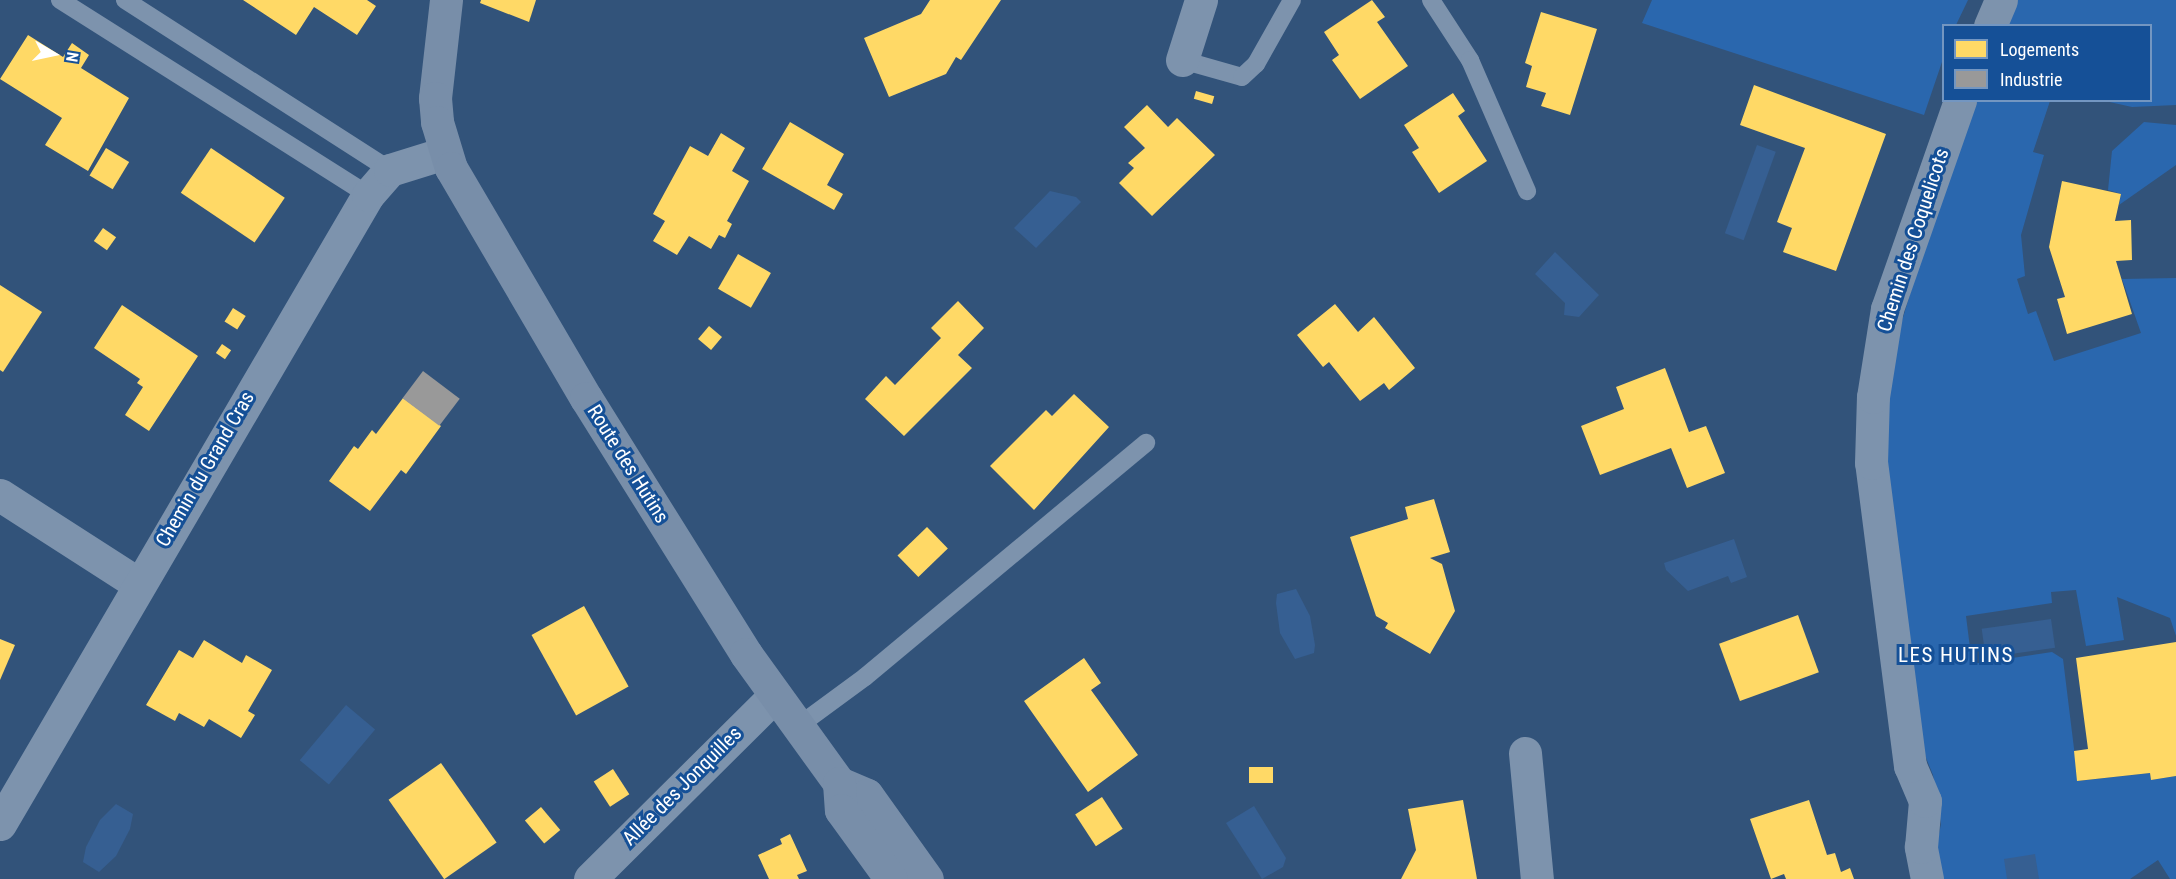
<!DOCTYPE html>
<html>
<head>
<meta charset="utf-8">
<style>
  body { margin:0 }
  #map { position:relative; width:2176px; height:879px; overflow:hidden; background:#32537a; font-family:"Roboto Condensed",sans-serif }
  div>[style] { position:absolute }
  .green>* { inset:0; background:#2a67ae }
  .water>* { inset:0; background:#365f92; transform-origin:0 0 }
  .homes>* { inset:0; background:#ffd966; transform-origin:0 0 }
  .industry>* { inset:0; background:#999; transform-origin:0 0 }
  .lane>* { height:18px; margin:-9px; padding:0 9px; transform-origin:9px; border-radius:9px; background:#7d93ad }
  .street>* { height:33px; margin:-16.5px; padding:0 16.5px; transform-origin:16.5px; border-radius:16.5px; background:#7d93ad }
  .secondary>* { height:33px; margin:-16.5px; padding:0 16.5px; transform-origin:16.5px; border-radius:16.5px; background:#788ea9 }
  span { translate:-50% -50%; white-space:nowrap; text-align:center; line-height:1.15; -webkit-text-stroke:6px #155097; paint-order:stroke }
  .street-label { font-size:20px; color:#fff }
  .neighbourhood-label { font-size:21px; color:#fff; letter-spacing:1.5px }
  .legend { position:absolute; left:1942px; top:24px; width:210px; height:78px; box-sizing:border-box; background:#155097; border:2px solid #7396c1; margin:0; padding:8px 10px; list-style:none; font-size:18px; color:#fff }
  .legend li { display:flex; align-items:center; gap:12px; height:30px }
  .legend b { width:30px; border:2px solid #7396c1 }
  .north { position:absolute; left:24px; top:24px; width:60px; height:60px; -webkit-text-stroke:4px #155097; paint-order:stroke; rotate:99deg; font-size:16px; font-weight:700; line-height:24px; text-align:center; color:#fff }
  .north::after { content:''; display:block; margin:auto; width:21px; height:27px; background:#fff; clip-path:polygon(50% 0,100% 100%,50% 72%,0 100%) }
</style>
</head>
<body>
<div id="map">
  <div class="green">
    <div style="clip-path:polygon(1652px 0,1968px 0,1956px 25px,1944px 26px,1943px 59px,1924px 115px,1642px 23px)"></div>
    <div style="clip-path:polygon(2018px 0,2176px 0,2176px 105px,2132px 107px,2105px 101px,2150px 100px,2150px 26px,2007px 26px)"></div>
    <div style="clip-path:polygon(1976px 101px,2050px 101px,2033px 152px,2044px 155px,2021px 235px,2025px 276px,2017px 279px,2028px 314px,2036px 311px,2054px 361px,2141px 333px,2122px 279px,2176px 278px,2176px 636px,2170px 618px,2117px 597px,2124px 640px,2086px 646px,2076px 590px,2051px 592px,2052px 603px,1966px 616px,1972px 664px,2052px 652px,2063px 659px,2078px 781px,2150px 773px,2151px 780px,2176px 776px,2176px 879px,2170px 879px,2158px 860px,2130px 879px,1943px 879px,1937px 844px,1941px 824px,1933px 775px,1920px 743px,1885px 496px,1888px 407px,1898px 334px,1925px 245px)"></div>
    <div style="clip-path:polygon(2144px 122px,2176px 125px,2176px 165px,2119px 205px,2121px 194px,2108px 190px,2112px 151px)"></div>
  </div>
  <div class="water">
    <div style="left:1757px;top:145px;width:20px;height:94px;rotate:20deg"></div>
    <div style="clip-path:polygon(1050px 191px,1076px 197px,1081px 202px,1036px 248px,1014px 228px)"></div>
    <div style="clip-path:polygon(1555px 252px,1599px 295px,1579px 317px,1564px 315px,1565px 303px,1535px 274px)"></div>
    <div style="clip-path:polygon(1734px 539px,1747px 577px,1731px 583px,1728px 576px,1688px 591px,1666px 570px,1664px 563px)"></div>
    <div style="clip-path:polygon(1296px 589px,1310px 616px,1315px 645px,1314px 653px,1295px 659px,1280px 633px,1276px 603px,1277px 594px)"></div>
    <div style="left:2051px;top:619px;width:29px;height:70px;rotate:82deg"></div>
    <div style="left:346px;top:705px;width:38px;height:72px;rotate:40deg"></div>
    <div style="clip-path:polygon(116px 804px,133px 814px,130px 829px,116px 856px,99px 872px,83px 862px,86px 847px,100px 820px)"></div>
    <div style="clip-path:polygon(1254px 806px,1286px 858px,1283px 867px,1262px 879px,1226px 823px)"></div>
    <div style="clip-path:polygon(2035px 854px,2039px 879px,2007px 879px,2004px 859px)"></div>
  </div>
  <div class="homes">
    <div style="clip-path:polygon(243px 0,367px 0,376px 6px,357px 35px,314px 7px,296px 35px)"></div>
    <div style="clip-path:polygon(481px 0,536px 0,529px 22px,480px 3px)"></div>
    <div style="clip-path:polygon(930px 0,1001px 0,961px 60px,956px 57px,946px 74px,889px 97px,864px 38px,921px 14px)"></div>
    <div style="clip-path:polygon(1372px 0,1385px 17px,1377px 22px,1408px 66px,1360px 99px,1332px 60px,1339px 55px,1324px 32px)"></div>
    <div style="clip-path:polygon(1541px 12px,1597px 29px,1570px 115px,1541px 106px,1546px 93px,1526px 87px,1532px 66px,1525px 63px)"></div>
    <div style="clip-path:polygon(28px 35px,63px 57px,72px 43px,89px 55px,81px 68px,129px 98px,88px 171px,45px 145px,62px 118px,0 79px)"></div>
    <div style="clip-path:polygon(1754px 85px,1886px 134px,1836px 271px,1783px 252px,1792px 228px,1777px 222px,1805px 148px,1740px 125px)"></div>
    <div style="left:1196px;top:91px;width:19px;height:8px;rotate:16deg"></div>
    <div style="clip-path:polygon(1453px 93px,1465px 111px,1458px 116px,1487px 161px,1439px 193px,1412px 152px,1419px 148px,1404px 125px)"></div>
    <div style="clip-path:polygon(1147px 105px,1168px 127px,1177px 118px,1215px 155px,1152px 216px,1119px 183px,1134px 168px,1128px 163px,1145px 148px,1124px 127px)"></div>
    <div style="clip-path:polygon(790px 122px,844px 154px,827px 185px,843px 194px,834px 210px,762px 169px)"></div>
    <div style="clip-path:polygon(721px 133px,745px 148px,732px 171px,749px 181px,727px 221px,732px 224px,725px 238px,719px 235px,711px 249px,689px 236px,677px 255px,653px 241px,665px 221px,653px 214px,690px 146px,708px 156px)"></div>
    <div style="left:106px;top:148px;width:27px;height:32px;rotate:31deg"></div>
    <div style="left:211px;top:148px;width:89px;height:54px;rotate:34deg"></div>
    <div style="clip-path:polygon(2062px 181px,2121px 194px,2115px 221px,2131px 220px,2132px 260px,2116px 261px,2132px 314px,2067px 334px,2057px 299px,2065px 297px,2049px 247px)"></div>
    <div style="left:103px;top:228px;width:16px;height:16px;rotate:35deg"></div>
    <div style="left:738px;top:254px;width:38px;height:40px;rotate:30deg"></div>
    <div style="clip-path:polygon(0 285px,42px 312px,3px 372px,0 370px)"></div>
    <div style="clip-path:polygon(958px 301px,984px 328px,958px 355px,972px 368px,904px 436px,865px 399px,886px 376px,895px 385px,941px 338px,931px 328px)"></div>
    <div style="clip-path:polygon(1335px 304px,1358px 332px,1374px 317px,1415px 368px,1389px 390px,1384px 383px,1360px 401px,1329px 362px,1323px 367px,1297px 335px)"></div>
    <div style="clip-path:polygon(122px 305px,198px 356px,149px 431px,125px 415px,143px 387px,137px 383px,140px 379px,94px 348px)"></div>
    <div style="left:233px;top:308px;width:15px;height:16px;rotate:32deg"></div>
    <div style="left:709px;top:326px;width:17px;height:17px;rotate:40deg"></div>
    <div style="left:222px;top:344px;width:11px;height:11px;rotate:34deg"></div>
    <div style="clip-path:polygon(1665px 368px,1689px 432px,1706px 426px,1725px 473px,1687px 488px,1671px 448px,1600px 475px,1581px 426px,1624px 409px,1616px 387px)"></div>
    <div style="clip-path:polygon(1074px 394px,1109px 427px,1034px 510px,990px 466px,1046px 410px,1052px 416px)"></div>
    <div style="clip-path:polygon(403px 398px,441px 426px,406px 474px,401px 470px,370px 511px,329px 481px,354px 446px,358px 449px,372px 430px,376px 434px)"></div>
    <div style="clip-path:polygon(1434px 499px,1450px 552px,1430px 558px,1442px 564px,1455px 611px,1430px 654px,1385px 628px,1388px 623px,1376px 616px,1350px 537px,1408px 519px,1405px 507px)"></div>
    <div style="left:927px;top:527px;width:30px;height:41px;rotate:46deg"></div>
    <div style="left:584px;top:606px;width:92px;height:60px;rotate:61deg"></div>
    <div style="left:1798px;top:615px;width:61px;height:84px;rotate:70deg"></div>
    <div style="clip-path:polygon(0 639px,15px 645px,0 680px)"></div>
    <div style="clip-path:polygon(204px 640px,242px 663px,246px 655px,272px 670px,248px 711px,255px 715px,241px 738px,209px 719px,204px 727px,179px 713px,175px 721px,146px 705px,179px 650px,193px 658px)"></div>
    <div style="clip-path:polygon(2176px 642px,2176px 776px,2151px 780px,2150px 773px,2077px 781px,2074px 751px,2088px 749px,2076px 658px)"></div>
    <div style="clip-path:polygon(1084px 658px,1101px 683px,1091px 690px,1138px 755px,1088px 792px,1024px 701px)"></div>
    <div style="left:441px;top:763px;width:97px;height:64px;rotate:55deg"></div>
    <div style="left:1249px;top:767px;width:24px;height:16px"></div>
    <div style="left:613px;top:769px;width:30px;height:23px;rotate:57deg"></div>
    <div style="left:1102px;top:797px;width:38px;height:32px;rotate:57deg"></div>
    <div style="clip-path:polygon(1463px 800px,1477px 879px,1401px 879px,1416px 850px,1408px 809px)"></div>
    <div style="clip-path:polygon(1809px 800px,1827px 855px,1835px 853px,1841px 872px,1850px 868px,1854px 879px,1786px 879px,1784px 874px,1771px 879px,1750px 819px)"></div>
    <div style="left:541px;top:807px;width:30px;height:21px;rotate:50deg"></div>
    <div style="clip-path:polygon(790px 834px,807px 871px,797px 875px,799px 879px,769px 879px,758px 855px,782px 844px,780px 839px)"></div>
  </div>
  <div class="industry">
    <div style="left:423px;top:371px;width:46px;height:34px;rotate:37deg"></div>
  </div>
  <div class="lane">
    <div style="left:60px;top:0;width:365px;rotate:32.3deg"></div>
    <div style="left:125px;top:0;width:315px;rotate:32.7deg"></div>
    <div style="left:1431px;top:0;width:72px;rotate:57deg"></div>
    <div style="left:1470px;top:60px;width:143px;rotate:66.5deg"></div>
    <div style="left:1182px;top:60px;width:62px;rotate:15.8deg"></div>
    <div style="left:1242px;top:77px;width:19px;rotate:-43deg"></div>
    <div style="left:1256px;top:64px;width:73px;rotate:-60.6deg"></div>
    <div style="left:797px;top:727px;width:84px;rotate:-36.3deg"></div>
    <div style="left:865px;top:677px;width:366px;rotate:-39.8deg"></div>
  </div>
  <div class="street">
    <div style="left:1990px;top:26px;width:28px;rotate:-67deg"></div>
    <div style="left:1182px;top:60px;width:63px;rotate:-72.4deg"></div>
    <div style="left:0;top:495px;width:163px;rotate:32.7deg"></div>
    <div style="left:1525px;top:753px;width:127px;rotate:84.6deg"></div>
    <div style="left:0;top:824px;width:729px;rotate:-59.67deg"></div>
    <div style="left:368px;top:195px;width:33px;rotate:-49deg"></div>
    <div style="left:390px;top:170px;width:58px;rotate:-17.2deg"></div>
    <div style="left:590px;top:879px;width:261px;rotate:-44.8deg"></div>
    <div style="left:1927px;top:879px;width:33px;rotate:-101deg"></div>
    <div style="left:1921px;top:847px;width:46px;rotate:-85deg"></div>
    <div style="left:1925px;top:801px;width:38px;rotate:-113deg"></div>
    <div style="left:1910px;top:766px;width:305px;rotate:-97.3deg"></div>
    <div style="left:1871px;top:463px;width:66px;rotate:-88.3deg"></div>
    <div style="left:1873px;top:397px;width:89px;rotate:-81deg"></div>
    <div style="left:1887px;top:309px;width:221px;rotate:-70.7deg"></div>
  </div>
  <div class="secondary">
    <div style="left:446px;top:0;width:99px;rotate:96.4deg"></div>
    <div style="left:435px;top:98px;width:24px;rotate:85deg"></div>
    <div style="left:437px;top:122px;width:48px;rotate:73.1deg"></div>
    <div style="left:451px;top:168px;width:267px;rotate:59.6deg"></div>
    <div style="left:586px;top:398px;width:302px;rotate:58deg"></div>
    <div style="left:746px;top:654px;width:159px;rotate:54.2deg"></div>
    <div style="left:839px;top:783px;width:30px;rotate:23deg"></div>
    <div style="left:867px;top:795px;width:103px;rotate:54.5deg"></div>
    <div style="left:839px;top:783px;width:27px;rotate:86deg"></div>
    <div style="left:841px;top:810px;width:85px;rotate:54.1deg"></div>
  </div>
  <div class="street-label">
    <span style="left:1913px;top:240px;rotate:-72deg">Chemin des Coquelicots</span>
    <span style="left:628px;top:464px;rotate:58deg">Route des Hutins</span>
    <span style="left:205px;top:469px;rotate:-60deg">Chemin du Grand Cras</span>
    <span style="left:682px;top:786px;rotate:-45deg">Allée des Jonquilles</span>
  </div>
  <div class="neighbourhood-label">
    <span style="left:1956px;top:655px">LES HUTINS</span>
  </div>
  <ul class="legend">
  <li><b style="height:16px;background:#ffd966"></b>Logements</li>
  <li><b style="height:16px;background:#999"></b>Industrie</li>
  </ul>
  <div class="north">N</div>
</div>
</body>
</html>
